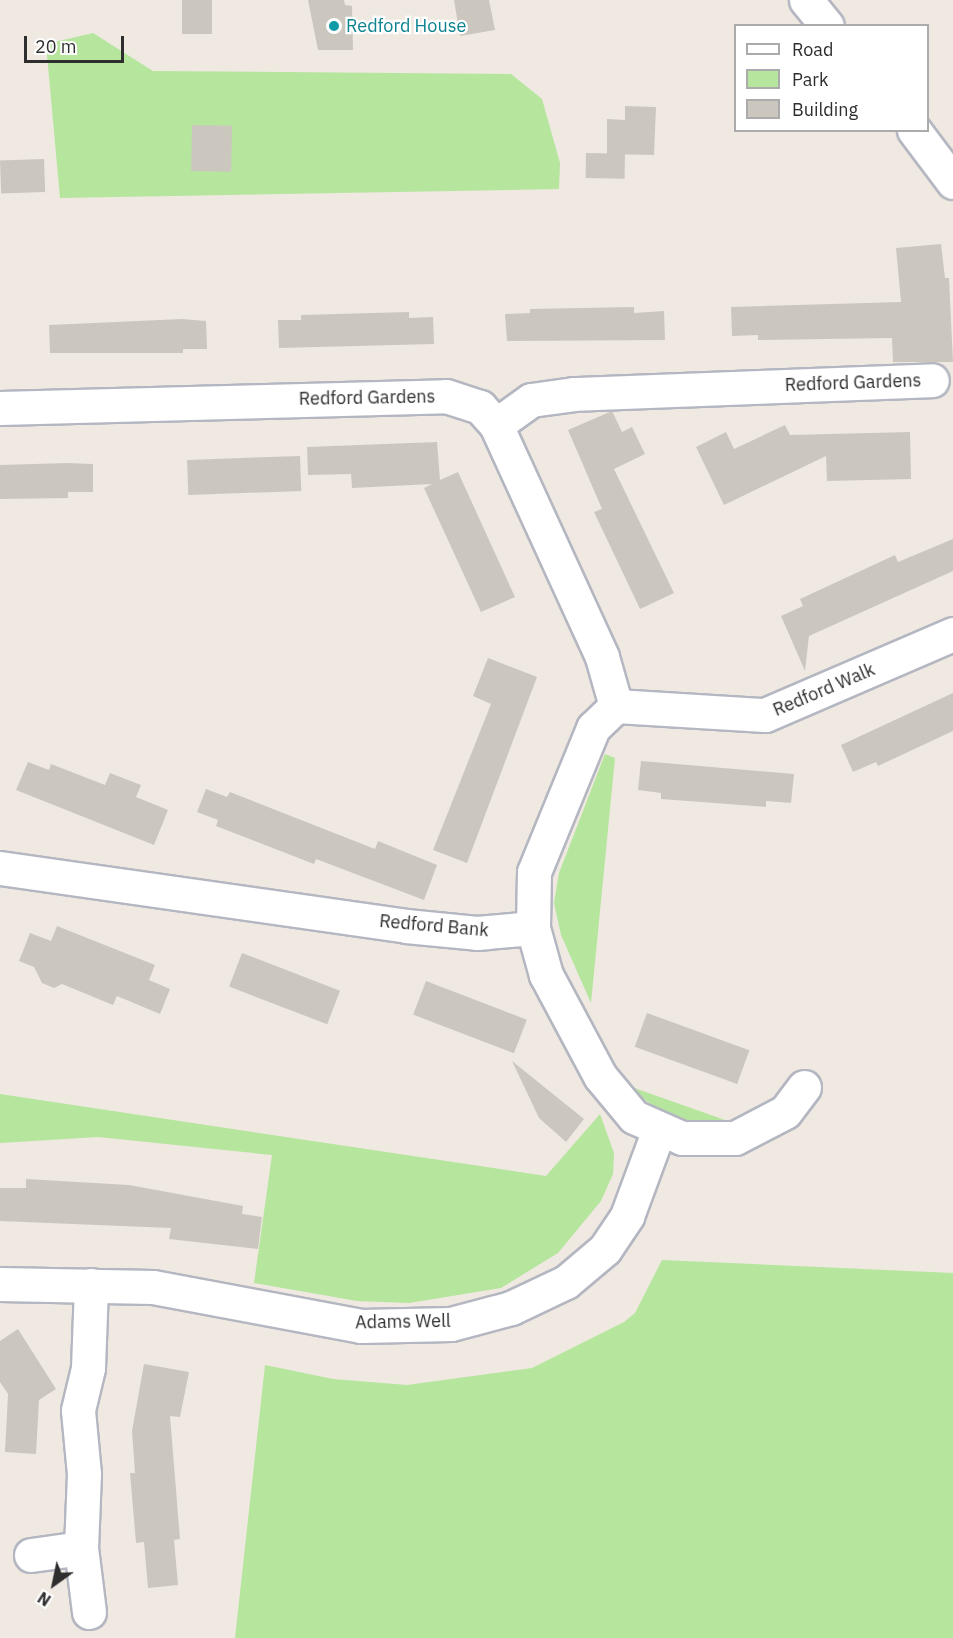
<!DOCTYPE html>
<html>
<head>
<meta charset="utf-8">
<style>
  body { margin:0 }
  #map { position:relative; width:953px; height:1638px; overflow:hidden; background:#efe9e1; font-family:"IBM Plex Sans",sans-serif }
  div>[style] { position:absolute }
  .green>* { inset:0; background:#b6e59e }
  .building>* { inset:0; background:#cbc7bf; transform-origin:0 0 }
  .roads { filter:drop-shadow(2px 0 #b4b7c1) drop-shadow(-2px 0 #b4b7c1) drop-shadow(0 2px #b4b7c1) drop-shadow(0 -2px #b4b7c1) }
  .street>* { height:33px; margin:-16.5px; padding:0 16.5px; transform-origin:16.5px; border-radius:16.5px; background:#fff }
  .secondary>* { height:33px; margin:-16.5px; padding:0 16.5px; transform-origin:16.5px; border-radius:16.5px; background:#fff }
  .dots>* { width:16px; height:16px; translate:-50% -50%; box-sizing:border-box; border:3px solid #fff; border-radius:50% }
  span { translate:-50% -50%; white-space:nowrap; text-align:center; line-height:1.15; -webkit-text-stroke:4.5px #fff; paint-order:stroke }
  .culture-label { font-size:18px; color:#0d838f }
  .left { translate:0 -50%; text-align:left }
  .street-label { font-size:18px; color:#2e2e2e }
  .legend { position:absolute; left:734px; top:24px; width:195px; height:108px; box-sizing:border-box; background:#fff; border:2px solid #ababab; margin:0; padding:8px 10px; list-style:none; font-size:18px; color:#2e2e2e }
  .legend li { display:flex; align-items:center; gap:12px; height:30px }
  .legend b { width:30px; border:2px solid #ababab }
  .north { position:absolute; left:24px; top:1554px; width:60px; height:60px; -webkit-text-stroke:4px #fff; paint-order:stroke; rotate:213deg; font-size:16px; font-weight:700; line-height:24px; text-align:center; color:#2e2e2e }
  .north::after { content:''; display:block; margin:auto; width:21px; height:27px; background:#2e2e2e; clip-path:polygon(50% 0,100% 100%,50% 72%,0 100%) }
  .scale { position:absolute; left:24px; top:36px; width:100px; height:27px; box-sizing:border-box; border:3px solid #2e2e2e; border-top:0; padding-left:8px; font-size:18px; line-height:21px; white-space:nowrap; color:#2e2e2e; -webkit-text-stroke:4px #fff; paint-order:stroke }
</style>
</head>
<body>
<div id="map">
  <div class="green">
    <div style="clip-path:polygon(93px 33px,153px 71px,511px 74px,542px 99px,560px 163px,559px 189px,60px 198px,46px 44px)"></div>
    <div style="clip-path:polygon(605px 754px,615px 758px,591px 1003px,561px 935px,554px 903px,559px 873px)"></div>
    <div style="clip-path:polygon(623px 1084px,725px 1120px,695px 1123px,669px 1117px)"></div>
    <div style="clip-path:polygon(0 1094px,546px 1176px,600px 1114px,614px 1153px,613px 1174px,601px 1201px,558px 1253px,501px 1288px,409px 1303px,357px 1301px,254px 1283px,272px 1155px,98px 1137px,0 1143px)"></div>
    <div style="clip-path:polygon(662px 1260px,953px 1273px,953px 1638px,235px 1638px,265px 1365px,333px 1379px,407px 1385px,532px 1368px,624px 1322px,635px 1313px)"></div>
  </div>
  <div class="building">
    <div style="left:182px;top:0;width:30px;height:34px"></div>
    <div style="clip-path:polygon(308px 0,344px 0,345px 5px,352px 6px,353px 50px,318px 50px)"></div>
    <div style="clip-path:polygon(454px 0,489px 0,495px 30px,460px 36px)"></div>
    <div style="clip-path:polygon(625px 106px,656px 107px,654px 155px,607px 154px,607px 119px,625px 120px)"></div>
    <div style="left:192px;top:125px;width:40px;height:46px;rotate:1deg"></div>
    <div style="left:586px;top:153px;width:39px;height:25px;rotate:1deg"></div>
    <div style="left:44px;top:159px;width:33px;height:44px;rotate:88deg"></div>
    <div style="clip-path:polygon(941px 244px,945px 278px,949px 278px,953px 362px,893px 362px,892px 338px,758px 340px,758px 335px,732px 336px,731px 307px,901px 302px,896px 248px)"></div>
    <div style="clip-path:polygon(634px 307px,634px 313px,664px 311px,665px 340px,507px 341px,505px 314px,530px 313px,530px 309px)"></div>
    <div style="clip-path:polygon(409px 312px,409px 318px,433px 317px,434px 344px,279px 348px,278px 320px,301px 320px,301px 315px)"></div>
    <div style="clip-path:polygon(182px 319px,206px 321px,207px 349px,183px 349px,183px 353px,50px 353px,49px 325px)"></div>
    <div style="clip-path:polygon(612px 411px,622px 432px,632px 427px,645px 454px,614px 469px,674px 593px,640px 609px,594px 512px,602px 509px,568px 430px)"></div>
    <div style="clip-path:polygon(785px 425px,790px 435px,910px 432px,911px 479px,827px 481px,826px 456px,724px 505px,696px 447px,726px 432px,734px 449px)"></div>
    <div style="clip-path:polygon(437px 442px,440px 480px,458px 472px,515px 597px,481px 612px,424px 488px,432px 484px,352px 488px,351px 474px,308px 475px,307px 447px)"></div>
    <div style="left:300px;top:456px;width:35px;height:113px;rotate:88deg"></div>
    <div style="clip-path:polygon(67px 463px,93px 464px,93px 492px,68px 492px,68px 498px,0 499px,0 465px)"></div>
    <div style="clip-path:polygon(953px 539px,953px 571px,809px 636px,805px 671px,781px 616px,803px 606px,800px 599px,895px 555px,898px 562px)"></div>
    <div style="clip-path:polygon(488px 658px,537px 677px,467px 863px,433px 850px,491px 704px,473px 696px)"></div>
    <div style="clip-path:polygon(953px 693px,953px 731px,878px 766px,876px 762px,853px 772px,841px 745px)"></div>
    <div style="clip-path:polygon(641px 761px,794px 774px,791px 803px,766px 801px,766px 807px,661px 799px,661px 793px,638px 790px)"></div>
    <div style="clip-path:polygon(28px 762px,49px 770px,51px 764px,105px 785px,110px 773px,141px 785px,136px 797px,168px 810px,154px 845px,16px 790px)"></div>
    <div style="clip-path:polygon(206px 789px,227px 797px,230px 792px,375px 849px,378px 841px,437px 865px,424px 900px,316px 859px,314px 864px,216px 826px,218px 820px,197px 812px)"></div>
    <div style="clip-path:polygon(57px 926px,155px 965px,149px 980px,170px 989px,160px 1014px,117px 996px,113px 1005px,62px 984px,54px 988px,42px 983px,34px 967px,19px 961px,30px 933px,51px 941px)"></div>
    <div style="left:242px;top:953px;width:105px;height:36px;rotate:21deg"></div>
    <div style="left:426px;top:981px;width:108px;height:36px;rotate:21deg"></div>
    <div style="left:647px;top:1013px;width:109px;height:36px;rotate:20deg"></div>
    <div style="clip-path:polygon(512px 1061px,584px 1119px,566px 1142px,539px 1118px)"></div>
    <div style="clip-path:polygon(26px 1179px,129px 1185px,243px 1206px,242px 1214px,262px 1217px,258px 1249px,169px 1239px,171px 1228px,0 1221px,0 1188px,26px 1188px)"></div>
    <div style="clip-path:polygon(18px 1329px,56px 1389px,39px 1400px,36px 1454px,5px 1452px,8px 1394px,0 1382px,0 1341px)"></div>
    <div style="clip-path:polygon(144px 1364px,189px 1372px,180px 1417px,170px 1416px,180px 1539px,174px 1540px,178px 1585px,148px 1588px,144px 1542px,136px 1543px,130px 1473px,135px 1473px,132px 1431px)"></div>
  </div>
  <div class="roads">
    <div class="street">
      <div style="left:0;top:408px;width:446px;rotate:-1.5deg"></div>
      <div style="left:446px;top:396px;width:36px;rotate:18deg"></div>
      <div style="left:480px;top:407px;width:24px;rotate:48deg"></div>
      <div style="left:496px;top:425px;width:43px;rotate:-35.5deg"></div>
      <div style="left:531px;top:400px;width:43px;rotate:-7.9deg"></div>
      <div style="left:574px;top:394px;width:358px;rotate:-2.2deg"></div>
      <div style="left:496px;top:425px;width:255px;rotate:65.4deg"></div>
      <div style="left:602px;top:657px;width:51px;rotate:74.1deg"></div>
      <div style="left:0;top:868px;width:410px;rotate:8.1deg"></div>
      <div style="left:406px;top:926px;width:71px;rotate:5.6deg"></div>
      <div style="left:477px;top:933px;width:56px;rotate:-5.1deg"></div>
      <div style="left:804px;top:1087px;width:31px;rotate:127deg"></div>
      <div style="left:785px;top:1112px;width:56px;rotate:152.5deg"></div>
      <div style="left:735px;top:1138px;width:53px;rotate:180deg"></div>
      <div style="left:682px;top:1138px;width:52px;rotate:-156.4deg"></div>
      <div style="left:634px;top:1117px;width:53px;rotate:-129.7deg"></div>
      <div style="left:600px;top:1076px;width:115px;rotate:-118.1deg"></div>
      <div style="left:546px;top:975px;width:49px;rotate:-105.5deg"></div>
      <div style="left:533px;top:928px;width:56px;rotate:-89deg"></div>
      <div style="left:534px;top:872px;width:156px;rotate:-67.7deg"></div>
      <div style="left:593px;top:728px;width:32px;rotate:-44deg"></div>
      <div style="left:616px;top:706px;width:149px;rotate:3.5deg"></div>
      <div style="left:765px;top:715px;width:205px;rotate:-23.3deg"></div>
      <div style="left:0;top:1284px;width:153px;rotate:1.1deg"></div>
      <div style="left:153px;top:1287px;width:212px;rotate:10.6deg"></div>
      <div style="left:361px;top:1326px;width:90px;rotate:-1.3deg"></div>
      <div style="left:451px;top:1324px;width:62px;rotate:-14.9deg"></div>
      <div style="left:511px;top:1308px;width:61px;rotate:-25.3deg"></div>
      <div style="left:566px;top:1282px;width:51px;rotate:-40.2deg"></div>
      <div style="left:605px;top:1249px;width:40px;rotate:-56deg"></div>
      <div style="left:627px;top:1216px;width:90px;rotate:-69.7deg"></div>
      <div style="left:31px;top:1555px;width:50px;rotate:-8deg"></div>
      <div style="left:89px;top:1612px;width:64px;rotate:-97.1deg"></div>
      <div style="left:81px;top:1548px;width:74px;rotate:-87.7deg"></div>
      <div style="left:84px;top:1474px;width:64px;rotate:-95.4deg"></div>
      <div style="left:78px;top:1410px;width:43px;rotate:-76.6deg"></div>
      <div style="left:88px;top:1368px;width:83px;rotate:-87.9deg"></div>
    </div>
    <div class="secondary">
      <div style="left:806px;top:0;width:33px;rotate:51deg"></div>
      <div style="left:914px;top:130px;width:65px;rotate:53.1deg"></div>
    </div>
  </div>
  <div class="dots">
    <div style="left:334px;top:26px;background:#0f9aa8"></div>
  </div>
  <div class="culture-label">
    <span class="left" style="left:346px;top:26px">Redford House</span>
  </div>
  <div class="street-label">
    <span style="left:853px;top:383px;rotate:-2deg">Redford Gardens</span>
    <span style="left:367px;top:398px;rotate:-1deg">Redford Gardens</span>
    <span style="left:824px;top:690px;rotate:-23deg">Redford Walk</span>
    <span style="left:434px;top:926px;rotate:5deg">Redford Bank</span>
    <span style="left:403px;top:1322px;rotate:-1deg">Adams Well</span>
  </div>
  <ul class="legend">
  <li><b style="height:8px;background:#fff"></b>Road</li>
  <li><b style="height:16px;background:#b6e59e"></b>Park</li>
  <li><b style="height:16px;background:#cbc7bf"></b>Building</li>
  </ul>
  <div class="north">N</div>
  <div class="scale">20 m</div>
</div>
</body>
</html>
